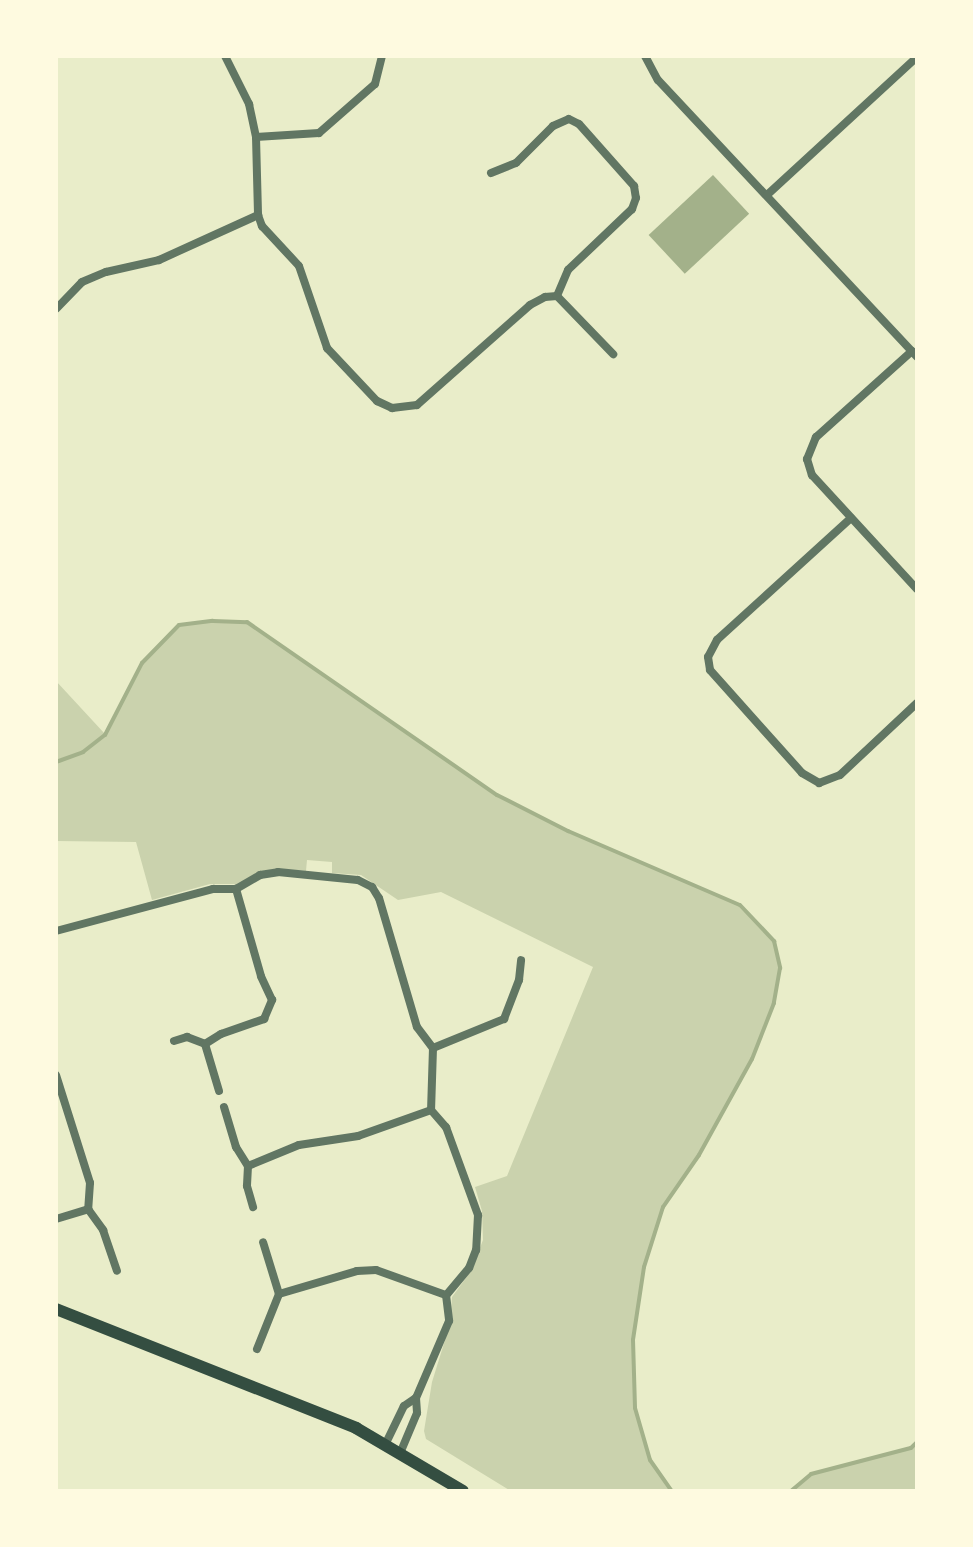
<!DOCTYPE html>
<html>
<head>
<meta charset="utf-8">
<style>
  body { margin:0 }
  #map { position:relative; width:973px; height:1547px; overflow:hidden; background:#e9edc9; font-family:Georgia,serif }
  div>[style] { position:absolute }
  .green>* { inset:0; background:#cad2ad }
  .water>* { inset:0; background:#a3b18a; transform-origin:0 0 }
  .stream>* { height:4px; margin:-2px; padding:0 2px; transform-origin:2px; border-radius:2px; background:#a3b18a }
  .minor>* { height:8px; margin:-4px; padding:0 4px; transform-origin:4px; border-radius:4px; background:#617663 }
  .secondary>* { height:12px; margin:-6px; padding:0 6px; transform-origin:6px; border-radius:6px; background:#344e41 }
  span { translate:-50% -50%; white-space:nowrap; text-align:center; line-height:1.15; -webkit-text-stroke:8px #fefae0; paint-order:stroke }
  .frame { position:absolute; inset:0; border:58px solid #fefae0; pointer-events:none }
</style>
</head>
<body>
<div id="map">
  <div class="green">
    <div style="clip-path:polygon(213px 621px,247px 622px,497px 795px,568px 831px,740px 905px,774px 941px,780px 968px,774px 1003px,752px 1059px,699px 1155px,663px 1207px,644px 1267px,633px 1340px,635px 1408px,650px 1460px,672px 1491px,511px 1491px,426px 1439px,424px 1431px,432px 1382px,450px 1324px,452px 1297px,471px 1271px,483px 1240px,482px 1211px,475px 1187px,507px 1176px,593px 967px,441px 892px,398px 900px,361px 875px,332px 873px,332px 862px,307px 860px,306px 871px,273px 869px,237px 884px,210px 884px,152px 900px,136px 842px,56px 841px,56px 681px,105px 734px,142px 663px,162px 641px,179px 625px)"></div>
    <div style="clip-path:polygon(917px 1442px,917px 1491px,791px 1491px,811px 1474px,911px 1448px)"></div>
  </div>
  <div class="water">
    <div style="left:713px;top:175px;width:53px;height:88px;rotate:47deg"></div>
  </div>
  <div class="stream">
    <div style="left:56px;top:762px;width:29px;rotate:-20deg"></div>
    <div style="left:83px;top:752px;width:28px;rotate:-38deg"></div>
    <div style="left:105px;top:735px;width:81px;rotate:-62.8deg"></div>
    <div style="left:142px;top:663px;width:53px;rotate:-45.8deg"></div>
    <div style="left:179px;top:625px;width:34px;rotate:-7deg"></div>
    <div style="left:213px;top:621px;width:34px;rotate:2deg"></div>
    <div style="left:247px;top:622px;width:304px;rotate:34.7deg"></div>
    <div style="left:497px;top:795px;width:80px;rotate:26.9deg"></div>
    <div style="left:568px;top:831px;width:187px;rotate:23.3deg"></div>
    <div style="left:740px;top:905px;width:50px;rotate:46.6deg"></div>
    <div style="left:774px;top:941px;width:28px;rotate:77deg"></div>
    <div style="left:780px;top:968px;width:36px;rotate:100deg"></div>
    <div style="left:774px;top:1003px;width:60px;rotate:111.4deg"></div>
    <div style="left:752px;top:1059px;width:110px;rotate:118.9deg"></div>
    <div style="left:699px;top:1155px;width:63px;rotate:124.7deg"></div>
    <div style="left:663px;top:1207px;width:63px;rotate:107.6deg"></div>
    <div style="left:644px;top:1267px;width:74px;rotate:98.6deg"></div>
    <div style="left:633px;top:1340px;width:68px;rotate:88.3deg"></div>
    <div style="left:635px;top:1408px;width:54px;rotate:73.9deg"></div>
    <div style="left:650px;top:1460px;width:38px;rotate:55deg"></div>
    <div style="left:791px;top:1491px;width:26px;rotate:-40deg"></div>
    <div style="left:811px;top:1474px;width:103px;rotate:-14.6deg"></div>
    <div style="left:911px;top:1448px;width:8px;rotate:-45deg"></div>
  </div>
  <div class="minor">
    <div style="left:225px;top:56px;width:54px;rotate:63.4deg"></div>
    <div style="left:249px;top:104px;width:34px;rotate:78deg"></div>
    <div style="left:256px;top:137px;width:78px;rotate:88.5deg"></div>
    <div style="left:258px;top:215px;width:12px;rotate:70deg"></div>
    <div style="left:262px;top:226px;width:54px;rotate:47.2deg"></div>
    <div style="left:299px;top:266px;width:87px;rotate:71.1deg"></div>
    <div style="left:327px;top:348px;width:73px;rotate:46.7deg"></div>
    <div style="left:377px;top:401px;width:17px;rotate:25deg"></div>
    <div style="left:392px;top:408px;width:25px;rotate:-7deg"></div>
    <div style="left:417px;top:405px;width:151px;rotate:-41.5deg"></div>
    <div style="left:530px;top:305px;width:17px;rotate:-28deg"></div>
    <div style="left:545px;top:297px;width:12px;rotate:-5deg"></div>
    <div style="left:645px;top:56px;width:27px;rotate:62deg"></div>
    <div style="left:658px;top:80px;width:379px;rotate:46.9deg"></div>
    <div style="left:256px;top:137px;width:63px;rotate:-3.6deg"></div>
    <div style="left:319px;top:133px;width:74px;rotate:-41.2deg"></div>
    <div style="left:375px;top:84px;width:29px;rotate:-76deg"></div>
    <div style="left:491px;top:173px;width:27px;rotate:-22deg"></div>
    <div style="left:516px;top:163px;width:52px;rotate:-45deg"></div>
    <div style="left:553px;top:126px;width:17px;rotate:-24deg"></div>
    <div style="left:569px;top:119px;width:11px;rotate:27deg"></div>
    <div style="left:579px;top:124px;width:83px;rotate:48.4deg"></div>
    <div style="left:634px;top:186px;width:12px;rotate:81deg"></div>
    <div style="left:636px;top:198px;width:12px;rotate:110deg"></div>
    <div style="left:632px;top:209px;width:88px;rotate:136.4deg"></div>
    <div style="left:568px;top:270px;width:28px;rotate:113deg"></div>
    <div style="left:767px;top:195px;width:204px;rotate:-42.6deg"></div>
    <div style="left:557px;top:296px;width:81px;rotate:46deg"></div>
    <div style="left:56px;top:309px;width:37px;rotate:-46deg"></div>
    <div style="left:82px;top:282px;width:26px;rotate:-23deg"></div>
    <div style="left:106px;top:272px;width:54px;rotate:-12.8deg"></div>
    <div style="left:159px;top:260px;width:109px;rotate:-24.4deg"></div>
    <div style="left:912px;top:351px;width:129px;rotate:138.1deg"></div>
    <div style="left:816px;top:437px;width:24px;rotate:112deg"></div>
    <div style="left:807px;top:459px;width:17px;rotate:73deg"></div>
    <div style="left:812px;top:475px;width:155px;rotate:47.4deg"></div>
    <div style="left:851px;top:518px;width:181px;rotate:137.7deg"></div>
    <div style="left:717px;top:640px;width:19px;rotate:118deg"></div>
    <div style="left:708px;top:657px;width:13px;rotate:81deg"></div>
    <div style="left:710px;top:670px;width:138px;rotate:48.2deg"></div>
    <div style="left:802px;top:773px;width:20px;rotate:30deg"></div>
    <div style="left:819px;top:783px;width:22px;rotate:-21deg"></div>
    <div style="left:840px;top:775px;width:105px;rotate:-43.1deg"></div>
    <div style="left:56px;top:931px;width:163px;rotate:-15deg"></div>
    <div style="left:213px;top:889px;width:23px"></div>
    <div style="left:236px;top:889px;width:28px;rotate:-30deg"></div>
    <div style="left:260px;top:875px;width:18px;rotate:-9deg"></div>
    <div style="left:278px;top:872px;width:80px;rotate:5.7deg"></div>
    <div style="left:358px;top:880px;width:16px;rotate:27deg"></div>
    <div style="left:372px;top:887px;width:13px;rotate:58deg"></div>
    <div style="left:379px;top:898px;width:134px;rotate:73.6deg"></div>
    <div style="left:417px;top:1027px;width:26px;rotate:53deg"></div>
    <div style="left:433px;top:1048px;width:62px;rotate:91.8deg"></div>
    <div style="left:431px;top:1110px;width:23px;rotate:49deg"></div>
    <div style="left:446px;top:1127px;width:94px;rotate:70deg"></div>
    <div style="left:478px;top:1215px;width:35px;rotate:93deg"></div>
    <div style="left:476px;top:1250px;width:19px;rotate:111deg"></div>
    <div style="left:469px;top:1268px;width:35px;rotate:130deg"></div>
    <div style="left:446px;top:1295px;width:26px;rotate:83deg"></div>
    <div style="left:449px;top:1321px;width:84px;rotate:113.2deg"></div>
    <div style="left:416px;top:1398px;width:15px;rotate:86deg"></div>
    <div style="left:417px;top:1413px;width:41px;rotate:112.8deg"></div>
    <div style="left:174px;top:1041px;width:14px;rotate:-17deg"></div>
    <div style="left:187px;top:1037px;width:19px;rotate:21deg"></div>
    <div style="left:205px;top:1044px;width:49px;rotate:73.4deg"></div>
    <div style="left:205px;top:1044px;width:19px;rotate:-32deg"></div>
    <div style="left:221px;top:1034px;width:46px;rotate:-19.2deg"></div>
    <div style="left:264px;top:1019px;width:21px;rotate:-67deg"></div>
    <div style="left:272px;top:1000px;width:26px;rotate:-115deg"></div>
    <div style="left:261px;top:976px;width:91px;rotate:-106deg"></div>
    <div style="left:433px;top:1048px;width:77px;rotate:-22.2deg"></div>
    <div style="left:504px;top:1019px;width:42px;rotate:-69deg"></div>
    <div style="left:519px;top:980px;width:20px;rotate:-84deg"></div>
    <div style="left:56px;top:1075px;width:113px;rotate:72.5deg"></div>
    <div style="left:90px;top:1183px;width:26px;rotate:94deg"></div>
    <div style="left:88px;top:1209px;width:26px;rotate:54deg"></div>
    <div style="left:103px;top:1230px;width:43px;rotate:71.1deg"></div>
    <div style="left:224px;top:1107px;width:42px;rotate:73.3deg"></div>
    <div style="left:236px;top:1147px;width:22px;rotate:58deg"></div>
    <div style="left:248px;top:1166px;width:20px;rotate:93deg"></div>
    <div style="left:247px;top:1186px;width:22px;rotate:74deg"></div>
    <div style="left:248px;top:1166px;width:55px;rotate:-22.4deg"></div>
    <div style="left:299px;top:1145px;width:60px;rotate:-8.7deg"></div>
    <div style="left:358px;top:1136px;width:77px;rotate:-19.6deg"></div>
    <div style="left:56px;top:1219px;width:34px;rotate:-17deg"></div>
    <div style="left:279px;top:1294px;width:81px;rotate:-16.4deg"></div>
    <div style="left:357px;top:1271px;width:19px;rotate:-3deg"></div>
    <div style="left:376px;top:1270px;width:74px;rotate:19.7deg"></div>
    <div style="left:257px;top:1349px;width:59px;rotate:-68.2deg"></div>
    <div style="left:279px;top:1294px;width:54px;rotate:-107.1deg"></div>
    <div style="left:386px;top:1443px;width:41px;rotate:-64.1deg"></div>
    <div style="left:404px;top:1406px;width:14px;rotate:-34deg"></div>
  </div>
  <div class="secondary">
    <div style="left:56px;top:1309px;width:323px;rotate:21.6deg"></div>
    <div style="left:356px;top:1428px;width:124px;rotate:30.5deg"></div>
  </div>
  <div class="frame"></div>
</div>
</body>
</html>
